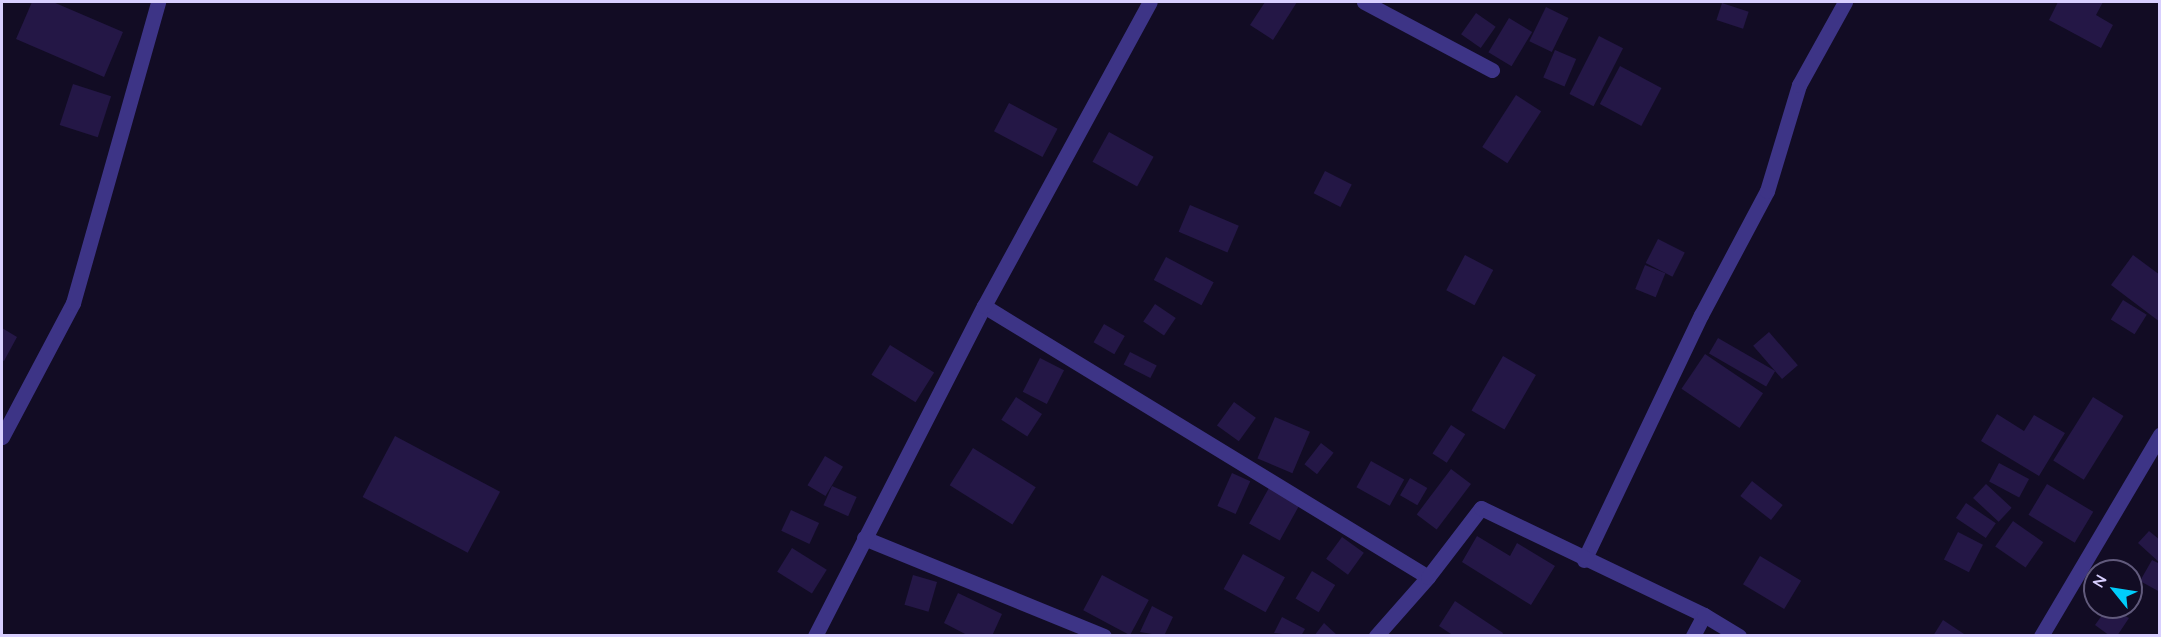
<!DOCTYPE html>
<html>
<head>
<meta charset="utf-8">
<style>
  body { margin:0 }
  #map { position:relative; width:2161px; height:637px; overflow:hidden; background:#120c24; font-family:Quicksand,sans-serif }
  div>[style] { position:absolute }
  .building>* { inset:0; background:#241746; transform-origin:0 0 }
  .minor>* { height:15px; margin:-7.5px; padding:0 7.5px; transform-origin:7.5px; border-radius:7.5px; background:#3d3486 }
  span { translate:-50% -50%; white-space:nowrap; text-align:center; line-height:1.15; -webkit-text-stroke:4.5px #120c24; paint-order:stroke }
  .frame { position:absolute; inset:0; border:3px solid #d8cfff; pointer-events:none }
  .north { position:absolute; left:2083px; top:559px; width:60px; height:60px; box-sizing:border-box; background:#120c24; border:2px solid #615a7c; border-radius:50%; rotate:300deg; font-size:16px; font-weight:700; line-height:24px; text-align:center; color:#d8cfff }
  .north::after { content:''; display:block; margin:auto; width:21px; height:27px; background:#00cdfa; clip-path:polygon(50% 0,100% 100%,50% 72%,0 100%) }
</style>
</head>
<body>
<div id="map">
  <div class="building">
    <div style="clip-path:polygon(32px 2px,53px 2px,123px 32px,104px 77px,16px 39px)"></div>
    <div style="clip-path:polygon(1265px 2px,1297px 2px,1273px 40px,1250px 25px)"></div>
    <div style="clip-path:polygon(2058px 2px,2103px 2px,2096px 15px,2113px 25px,2101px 48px,2049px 20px)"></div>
    <div style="left:1722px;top:3px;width:28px;height:18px;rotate:18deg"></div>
    <div style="left:1546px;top:7px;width:25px;height:38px;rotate:26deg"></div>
    <div style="left:1476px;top:13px;width:24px;height:26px;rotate:35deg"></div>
    <div style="left:1509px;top:18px;width:27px;height:40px;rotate:31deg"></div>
    <div style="left:1599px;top:36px;width:27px;height:65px;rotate:27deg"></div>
    <div style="left:1555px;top:50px;width:23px;height:30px;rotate:23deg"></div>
    <div style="left:1620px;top:66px;width:47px;height:43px;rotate:28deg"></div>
    <div style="left:73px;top:84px;width:40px;height:43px;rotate:18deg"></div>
    <div style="left:1516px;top:95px;width:30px;height:62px;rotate:33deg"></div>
    <div style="left:1009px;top:103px;width:55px;height:32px;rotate:28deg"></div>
    <div style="left:1109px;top:132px;width:51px;height:34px;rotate:29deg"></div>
    <div style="left:1325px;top:171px;width:30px;height:25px;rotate:27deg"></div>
    <div style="left:1190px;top:205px;width:53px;height:29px;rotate:23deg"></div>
    <div style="left:1658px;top:239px;width:30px;height:27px;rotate:27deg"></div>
    <div style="left:1465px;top:255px;width:32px;height:40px;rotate:28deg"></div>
    <div style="clip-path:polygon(2133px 255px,2160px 275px,2160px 322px,2111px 285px)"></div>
    <div style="left:1166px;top:257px;width:54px;height:26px;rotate:28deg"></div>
    <div style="left:1645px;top:265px;width:22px;height:26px;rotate:22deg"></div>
    <div style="left:2123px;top:300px;width:28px;height:23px;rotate:32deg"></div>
    <div style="left:1155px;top:304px;width:25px;height:21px;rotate:34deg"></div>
    <div style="left:1104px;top:324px;width:24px;height:21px;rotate:30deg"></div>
    <div style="clip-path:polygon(2px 328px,17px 337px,4px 361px,2px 360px)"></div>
    <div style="left:1769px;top:332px;width:44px;height:21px;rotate:49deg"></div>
    <div style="left:1718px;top:338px;width:66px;height:18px;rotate:30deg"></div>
    <div style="left:890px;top:345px;width:52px;height:35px;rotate:32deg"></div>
    <div style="left:1130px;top:352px;width:30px;height:14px;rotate:27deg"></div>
    <div style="left:1705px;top:354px;width:70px;height:42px;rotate:34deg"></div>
    <div style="left:1503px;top:356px;width:38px;height:63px;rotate:30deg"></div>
    <div style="left:1040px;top:358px;width:27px;height:38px;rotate:27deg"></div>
    <div style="left:1016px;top:397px;width:31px;height:27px;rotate:33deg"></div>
    <div style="left:2093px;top:397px;width:36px;height:75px;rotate:32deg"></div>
    <div style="left:1234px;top:402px;width:27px;height:29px;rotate:36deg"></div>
    <div style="clip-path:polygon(1997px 414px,2024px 431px,2034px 415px,2065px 433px,2039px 476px,1981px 441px)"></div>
    <div style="left:1275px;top:417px;width:38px;height:45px;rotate:23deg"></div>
    <div style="left:1451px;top:425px;width:17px;height:34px;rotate:33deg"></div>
    <div style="left:395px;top:436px;width:119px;height:69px;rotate:28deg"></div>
    <div style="left:1321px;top:443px;width:16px;height:27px;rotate:38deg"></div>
    <div style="left:973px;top:448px;width:74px;height:44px;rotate:32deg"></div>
    <div style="left:825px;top:456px;width:21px;height:34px;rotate:31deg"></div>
    <div style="left:1371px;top:461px;width:38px;height:30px;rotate:29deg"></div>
    <div style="left:1999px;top:463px;width:34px;height:21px;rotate:28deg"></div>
    <div style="left:1451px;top:469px;width:25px;height:57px;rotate:37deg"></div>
    <div style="left:1232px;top:473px;width:20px;height:36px;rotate:24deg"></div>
    <div style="left:1410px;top:478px;width:20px;height:20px;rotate:30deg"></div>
    <div style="left:1752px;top:481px;width:39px;height:19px;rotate:38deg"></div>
    <div style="left:1986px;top:484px;width:35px;height:19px;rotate:43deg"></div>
    <div style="left:2047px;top:484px;width:54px;height:36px;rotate:31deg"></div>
    <div style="left:832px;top:486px;width:27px;height:21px;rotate:24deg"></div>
    <div style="left:1270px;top:486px;width:35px;height:43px;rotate:29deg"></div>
    <div style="left:1966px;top:503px;width:36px;height:18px;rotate:34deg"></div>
    <div style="left:791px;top:510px;width:31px;height:23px;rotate:25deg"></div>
    <div style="left:2013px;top:521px;width:37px;height:31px;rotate:35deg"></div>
    <div style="clip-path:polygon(2149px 531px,2160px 540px,2160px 563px,2138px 543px)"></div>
    <div style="left:1958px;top:532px;width:28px;height:31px;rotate:27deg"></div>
    <div style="clip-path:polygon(1477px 536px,1510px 556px,1517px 543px,1555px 566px,1531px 605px,1462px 562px)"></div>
    <div style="left:1342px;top:537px;width:27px;height:27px;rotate:36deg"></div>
    <div style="left:792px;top:548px;width:41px;height:28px;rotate:32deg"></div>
    <div style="left:1243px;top:554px;width:48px;height:40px;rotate:29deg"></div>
    <div style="left:1760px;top:556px;width:48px;height:33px;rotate:31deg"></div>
    <div style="clip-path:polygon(2152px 560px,2160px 564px,2160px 592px,2140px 581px)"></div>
    <div style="left:1312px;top:571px;width:27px;height:32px;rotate:31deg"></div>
    <div style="left:913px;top:575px;width:25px;height:31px;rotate:16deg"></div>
    <div style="left:1102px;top:575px;width:53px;height:40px;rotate:28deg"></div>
    <div style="clip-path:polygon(958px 593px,1002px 614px,992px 636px,969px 636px,944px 623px)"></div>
    <div style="clip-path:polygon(1455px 601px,1503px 633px,1502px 636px,1454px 636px,1439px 626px)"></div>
    <div style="clip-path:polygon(1152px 606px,1173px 617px,1164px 636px,1140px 632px)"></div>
    <div style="clip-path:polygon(2108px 607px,2129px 618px,2117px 636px,2110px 636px,2095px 625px)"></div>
    <div style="clip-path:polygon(1282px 617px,1305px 629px,1301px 636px,1274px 633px)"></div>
    <div style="clip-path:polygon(1943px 620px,1967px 636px,1933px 636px)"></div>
    <div style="clip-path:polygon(1324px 623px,1338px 636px,1314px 636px)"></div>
  </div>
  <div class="minor">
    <div style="left:1364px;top:2px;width:145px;rotate:28deg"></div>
    <div style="left:984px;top:306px;width:520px;rotate:31.4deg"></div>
    <div style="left:1428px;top:577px;width:79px;rotate:131.4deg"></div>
    <div style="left:2px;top:437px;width:152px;rotate:-62.1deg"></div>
    <div style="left:73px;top:303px;width:313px;rotate:-74.2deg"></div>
    <div style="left:864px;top:538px;width:259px;rotate:22.2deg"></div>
    <div style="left:1584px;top:560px;width:272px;rotate:-64.5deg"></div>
    <div style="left:1701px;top:315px;width:140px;rotate:-62deg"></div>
    <div style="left:1767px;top:191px;width:111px;rotate:-73.2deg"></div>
    <div style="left:1799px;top:85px;width:95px;rotate:-61deg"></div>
    <div style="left:1428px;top:577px;width:87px;rotate:-52.5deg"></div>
    <div style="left:1481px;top:508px;width:247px;rotate:25.6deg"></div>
    <div style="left:1704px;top:615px;width:24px;rotate:118deg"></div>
    <div style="left:1704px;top:615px;width:41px;rotate:31deg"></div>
    <div style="left:815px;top:636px;width:371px;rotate:-62.9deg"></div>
    <div style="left:984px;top:306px;width:346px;rotate:-61.4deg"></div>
    <div style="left:2041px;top:636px;width:234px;rotate:-59.4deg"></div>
  </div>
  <div class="frame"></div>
  <div class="north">N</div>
</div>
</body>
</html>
